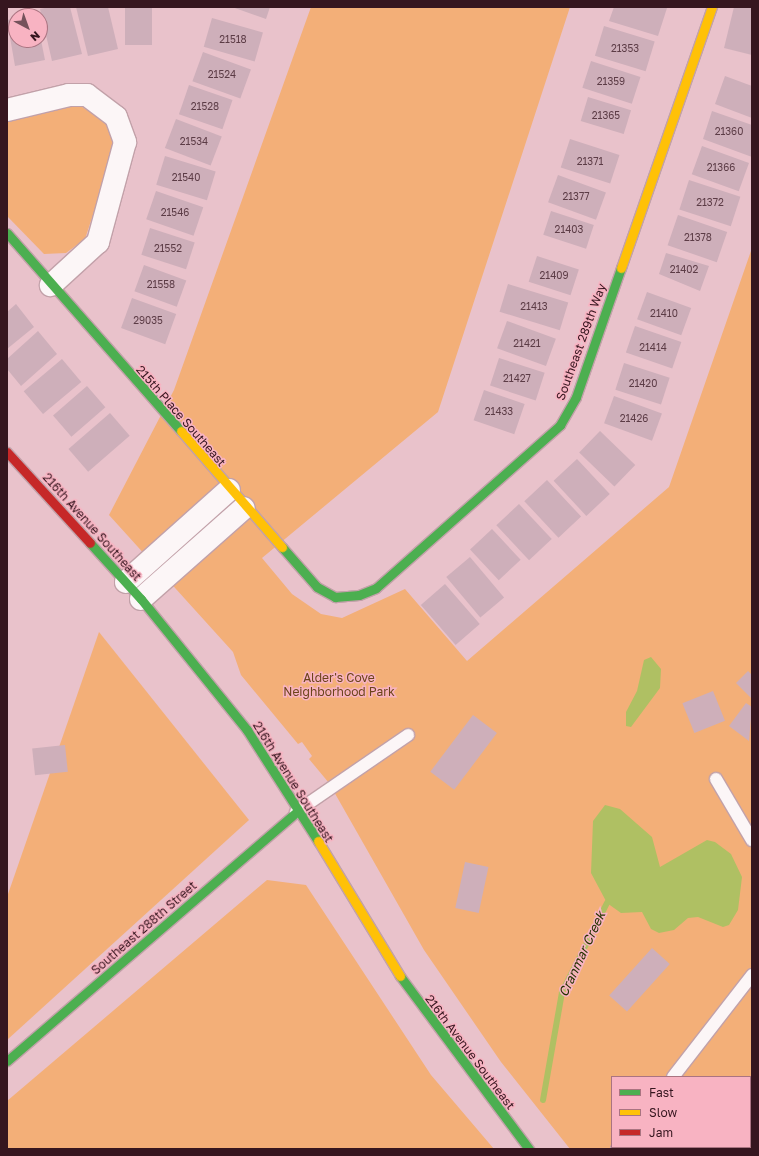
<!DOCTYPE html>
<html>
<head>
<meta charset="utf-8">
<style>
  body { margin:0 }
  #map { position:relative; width:759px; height:1156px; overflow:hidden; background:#e9c2cb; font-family:"Golos Text",sans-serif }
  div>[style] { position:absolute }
  .green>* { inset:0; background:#f3af78 }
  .water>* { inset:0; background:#afc063 }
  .stream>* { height:6px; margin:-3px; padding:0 3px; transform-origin:3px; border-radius:3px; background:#afc063 }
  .building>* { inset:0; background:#ceafba; transform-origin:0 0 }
  .roads { filter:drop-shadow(1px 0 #c2a1a9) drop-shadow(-1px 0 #c2a1a9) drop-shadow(0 1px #c2a1a9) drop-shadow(0 -1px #c2a1a9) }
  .lane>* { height:12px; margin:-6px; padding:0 6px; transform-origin:6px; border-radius:6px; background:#fcf6f7 }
  .street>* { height:22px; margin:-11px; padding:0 11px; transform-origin:11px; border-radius:11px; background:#fcf6f7 }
  .fast>* { height:9px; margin:-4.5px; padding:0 4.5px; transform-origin:4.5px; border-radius:4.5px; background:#4caf50 }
  .slow>* { height:9px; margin:-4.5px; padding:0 4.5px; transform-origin:4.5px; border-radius:4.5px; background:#ffc107 }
  .jam>* { height:9px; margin:-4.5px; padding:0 4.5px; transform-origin:4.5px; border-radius:4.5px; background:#c62828 }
  span { translate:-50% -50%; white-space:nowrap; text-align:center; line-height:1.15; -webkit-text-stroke:3px #f8b3c2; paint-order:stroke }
  .number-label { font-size:10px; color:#5c3c46 }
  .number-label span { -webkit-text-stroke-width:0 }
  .street-label { font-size:12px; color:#36161f }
  .park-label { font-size:12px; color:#6b4419 }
  .water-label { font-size:13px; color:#253400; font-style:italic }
  .frame { position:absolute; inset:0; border:8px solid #36161f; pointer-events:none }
  .legend { position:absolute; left:611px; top:1076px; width:140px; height:72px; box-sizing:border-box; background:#f8b3c2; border:1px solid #aa7481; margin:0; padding:5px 7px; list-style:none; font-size:12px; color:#36161f }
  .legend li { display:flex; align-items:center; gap:8px; height:20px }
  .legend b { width:20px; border:1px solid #aa7481 }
  .north { position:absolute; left:8px; top:8px; width:40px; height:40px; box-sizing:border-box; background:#f8b3c2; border:1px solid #aa7481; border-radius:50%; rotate:139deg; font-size:11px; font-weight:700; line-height:16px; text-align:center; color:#36161f }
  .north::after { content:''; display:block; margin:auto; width:14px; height:18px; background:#75525b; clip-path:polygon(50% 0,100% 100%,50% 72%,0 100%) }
</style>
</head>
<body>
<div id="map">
  <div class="green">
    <div style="clip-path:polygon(311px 7px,570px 7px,438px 412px,262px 558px,292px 594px,321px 614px,342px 618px,405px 589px,467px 661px,669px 487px,752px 248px,752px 1127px,750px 1077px,612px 1077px,612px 1147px,729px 1147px,727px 1149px,570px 1149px,501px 1062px,424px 950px,329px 783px,309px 759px,312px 756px,302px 742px,298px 744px,241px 675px,233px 652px,109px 515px,174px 390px)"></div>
    <div style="clip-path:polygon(79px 105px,108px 123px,116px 145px,85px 239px,66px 253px,44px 254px,7px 216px,7px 122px)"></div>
    <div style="clip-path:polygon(99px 632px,249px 820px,7px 1040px,7px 897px)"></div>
    <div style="clip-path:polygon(267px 880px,306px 885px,431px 1075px,494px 1149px,7px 1149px,7px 1101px)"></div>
  </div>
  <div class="water">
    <div style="clip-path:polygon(651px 657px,661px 669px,660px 688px,631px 727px,626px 726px,626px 712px,637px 691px,644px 660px)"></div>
    <div style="clip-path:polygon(605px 805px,620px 809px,652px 837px,660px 867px,707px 840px,715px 842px,731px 854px,742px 877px,738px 910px,729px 925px,723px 927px,698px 917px,688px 918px,674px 930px,659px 933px,651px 929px,642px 912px,621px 913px,607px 903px,591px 873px,593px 821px)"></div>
  </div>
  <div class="stream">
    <div style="left:543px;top:1100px;width:110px;rotate:-80deg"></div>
    <div style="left:562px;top:992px;width:100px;rotate:-63.2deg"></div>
  </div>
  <div class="building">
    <div style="clip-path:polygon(49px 7px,70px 7px,82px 54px,52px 61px,40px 9px)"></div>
    <div style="clip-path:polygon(76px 7px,108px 7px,118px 49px,88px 56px)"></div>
    <div style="left:125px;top:7px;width:27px;height:38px"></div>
    <div style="clip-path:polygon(232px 7px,270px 7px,266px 19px)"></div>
    <div style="clip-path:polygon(614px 7px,665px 7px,667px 8px,658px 36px,609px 21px)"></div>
    <div style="clip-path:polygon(734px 7px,752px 7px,752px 55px,724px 48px)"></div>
    <div style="clip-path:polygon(16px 18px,16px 40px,41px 40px,45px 60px,15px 66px,7px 20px)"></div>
    <div style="left:212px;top:18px;width:53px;height:30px;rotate:16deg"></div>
    <div style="left:604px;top:26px;width:53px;height:31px;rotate:17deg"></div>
    <div style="left:203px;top:52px;width:51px;height:31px;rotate:20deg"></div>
    <div style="left:591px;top:61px;width:52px;height:28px;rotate:18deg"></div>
    <div style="clip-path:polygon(725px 76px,752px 86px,752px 118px,715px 104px)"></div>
    <div style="left:189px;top:85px;width:46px;height:31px;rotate:19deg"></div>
    <div style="left:588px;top:97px;width:45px;height:25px;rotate:17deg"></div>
    <div style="clip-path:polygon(712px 111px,752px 125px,752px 157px,703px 139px)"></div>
    <div style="left:176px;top:119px;width:49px;height:31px;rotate:21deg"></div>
    <div style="left:570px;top:139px;width:52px;height:30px;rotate:18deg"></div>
    <div style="left:702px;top:146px;width:50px;height:30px;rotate:20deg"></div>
    <div style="left:165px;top:156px;width:53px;height:30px;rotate:17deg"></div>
    <div style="left:558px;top:175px;width:51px;height:29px;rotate:20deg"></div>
    <div style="left:689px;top:180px;width:54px;height:31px;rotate:18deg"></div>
    <div style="left:156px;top:191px;width:50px;height:30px;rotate:19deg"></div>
    <div style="left:551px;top:211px;width:45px;height:25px;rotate:18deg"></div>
    <div style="left:678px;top:215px;width:52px;height:32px;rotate:19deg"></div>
    <div style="left:150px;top:228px;width:47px;height:28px;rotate:18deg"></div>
    <div style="clip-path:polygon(666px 253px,709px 266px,700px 291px,659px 274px)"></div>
    <div style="left:537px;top:256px;width:44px;height:27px;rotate:18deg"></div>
    <div style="left:144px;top:265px;width:45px;height:28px;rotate:20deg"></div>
    <div style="left:508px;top:284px;width:63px;height:29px;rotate:17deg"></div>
    <div style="left:647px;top:292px;width:47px;height:29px;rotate:20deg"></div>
    <div style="left:132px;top:298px;width:47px;height:32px;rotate:20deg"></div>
    <div style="clip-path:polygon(16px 304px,34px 327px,7px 349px,7px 312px)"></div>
    <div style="left:507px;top:321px;width:52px;height:29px;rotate:20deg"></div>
    <div style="left:635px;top:326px;width:49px;height:28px;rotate:19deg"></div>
    <div style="clip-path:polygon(38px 331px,57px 354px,21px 386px,7px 369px,7px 359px)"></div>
    <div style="left:499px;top:358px;width:48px;height:29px;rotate:18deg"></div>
    <div style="left:62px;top:359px;width:30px;height:50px;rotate:50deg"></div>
    <div style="left:624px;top:363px;width:48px;height:28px;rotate:18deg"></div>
    <div style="left:87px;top:386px;width:28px;height:45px;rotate:49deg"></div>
    <div style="left:484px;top:390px;width:43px;height:32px;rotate:19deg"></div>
    <div style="left:614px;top:396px;width:51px;height:29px;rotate:20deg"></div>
    <div style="left:110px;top:413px;width:30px;height:55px;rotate:49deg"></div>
    <div style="left:600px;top:431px;width:49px;height:30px;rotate:44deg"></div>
    <div style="left:577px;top:459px;width:48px;height:32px;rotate:47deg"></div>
    <div style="left:547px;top:480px;width:50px;height:31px;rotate:47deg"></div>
    <div style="left:519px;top:504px;width:48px;height:31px;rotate:47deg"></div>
    <div style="left:492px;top:529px;width:42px;height:30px;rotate:47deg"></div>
    <div style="left:470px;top:557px;width:53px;height:31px;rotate:50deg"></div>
    <div style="left:445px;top:584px;width:53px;height:32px;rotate:49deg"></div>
    <div style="clip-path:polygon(748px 671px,752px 675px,752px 699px,736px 683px)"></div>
    <div style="left:713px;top:691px;width:32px;height:33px;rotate:68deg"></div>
    <div style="clip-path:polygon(746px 703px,752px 707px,749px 741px,729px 726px)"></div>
    <div style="left:473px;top:715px;width:30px;height:71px;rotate:37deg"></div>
    <div style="left:65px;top:745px;width:27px;height:33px;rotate:84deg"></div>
    <div style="left:465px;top:862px;width:24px;height:47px;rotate:12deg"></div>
    <div style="left:652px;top:948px;width:24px;height:64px;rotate:42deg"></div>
  </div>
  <div class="roads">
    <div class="lane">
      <div style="left:716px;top:779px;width:71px;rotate:59.5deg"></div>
      <div style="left:296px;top:812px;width:136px;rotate:-34.5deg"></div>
      <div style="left:673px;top:1077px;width:129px;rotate:-52.2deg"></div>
      <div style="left:617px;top:1149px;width:2px;rotate:-63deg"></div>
    </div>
    <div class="street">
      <div style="left:7px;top:110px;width:64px;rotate:-13.6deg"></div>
      <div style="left:69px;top:95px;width:18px"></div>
      <div style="left:87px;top:95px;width:36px;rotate:37deg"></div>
      <div style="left:116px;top:117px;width:27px;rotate:70deg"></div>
      <div style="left:125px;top:142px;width:104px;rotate:105.1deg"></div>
      <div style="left:98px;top:242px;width:64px;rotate:137.5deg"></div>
      <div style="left:126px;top:582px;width:138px;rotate:-41.8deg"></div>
      <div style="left:141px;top:599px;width:137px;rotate:-41.5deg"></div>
      <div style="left:750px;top:1094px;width:3px;rotate:-45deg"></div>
      <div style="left:692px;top:1149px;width:3px;rotate:-45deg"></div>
    </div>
    <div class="fast">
      <div style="left:7px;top:233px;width:264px;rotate:48.7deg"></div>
      <div style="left:90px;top:543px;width:76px;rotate:47.7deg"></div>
      <div style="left:141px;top:599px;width:169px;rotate:51deg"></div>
      <div style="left:247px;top:730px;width:132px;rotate:57.4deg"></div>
      <div style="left:282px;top:547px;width:53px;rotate:48.8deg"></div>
      <div style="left:317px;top:587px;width:21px;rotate:29deg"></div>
      <div style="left:335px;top:597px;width:24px;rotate:-5deg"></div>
      <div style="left:359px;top:595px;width:18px;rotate:-22deg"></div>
      <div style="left:376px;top:588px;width:246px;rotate:-41.5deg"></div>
      <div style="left:560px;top:425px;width:32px;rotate:-60deg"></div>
      <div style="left:576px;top:397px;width:137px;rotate:-70.8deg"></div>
      <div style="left:400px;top:976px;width:216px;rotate:53.3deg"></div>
      <div style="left:7px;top:1061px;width:381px;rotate:-40.7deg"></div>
    </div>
    <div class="slow">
      <div style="left:621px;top:268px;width:276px;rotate:-70.8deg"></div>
      <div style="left:181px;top:431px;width:154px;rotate:49deg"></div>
      <div style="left:318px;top:841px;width:158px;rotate:58.7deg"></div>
    </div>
    <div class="jam">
      <div style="left:7px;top:452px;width:123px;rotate:47.6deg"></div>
    </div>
  </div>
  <div class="number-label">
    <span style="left:233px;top:40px">21518</span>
    <span style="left:625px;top:49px">21353</span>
    <span style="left:222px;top:75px">21524</span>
    <span style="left:611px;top:82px">21359</span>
    <span style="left:205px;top:107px">21528</span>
    <span style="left:606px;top:116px">21365</span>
    <span style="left:729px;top:132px">21360</span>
    <span style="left:194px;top:142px">21534</span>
    <span style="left:590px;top:162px">21371</span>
    <span style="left:721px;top:168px">21366</span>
    <span style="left:186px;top:178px">21540</span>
    <span style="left:576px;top:197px">21377</span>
    <span style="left:710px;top:203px">21372</span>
    <span style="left:175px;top:213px">21546</span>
    <span style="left:569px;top:230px">21403</span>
    <span style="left:698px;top:238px">21378</span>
    <span style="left:168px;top:249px">21552</span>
    <span style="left:684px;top:270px">21402</span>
    <span style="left:554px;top:276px">21409</span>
    <span style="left:161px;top:285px">21558</span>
    <span style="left:534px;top:307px">21413</span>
    <span style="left:664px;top:314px">21410</span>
    <span style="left:148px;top:321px">29035</span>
    <span style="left:527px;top:344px">21421</span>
    <span style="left:653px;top:348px">21414</span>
    <span style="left:517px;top:379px">21427</span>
    <span style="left:643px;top:384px">21420</span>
    <span style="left:499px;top:412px">21433</span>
    <span style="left:634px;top:419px">21426</span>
  </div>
  <div class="street-label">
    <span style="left:581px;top:342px;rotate:-70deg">Southeast 289th Way</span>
    <span style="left:181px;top:416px;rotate:49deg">215th Place Southeast</span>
    <span style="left:92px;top:527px;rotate:48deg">216th Avenue Southeast</span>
    <span style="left:293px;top:782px;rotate:58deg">216th Avenue Southeast</span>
    <span style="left:144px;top:928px;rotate:-41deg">Southeast 288th Street</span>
    <span style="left:470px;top:1052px;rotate:53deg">216th Avenue Southeast</span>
  </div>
  <div class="park-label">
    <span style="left:339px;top:685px">Alder's Cove<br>Neighborhood Park</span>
  </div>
  <div class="water-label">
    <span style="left:582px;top:954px;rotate:-65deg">Cranmar Creek</span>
  </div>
  <div class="frame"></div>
  <ul class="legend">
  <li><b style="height:5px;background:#4caf50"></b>Fast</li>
  <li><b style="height:5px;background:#ffc107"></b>Slow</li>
  <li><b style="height:5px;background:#c62828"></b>Jam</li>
  </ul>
  <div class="north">N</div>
</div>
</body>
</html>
